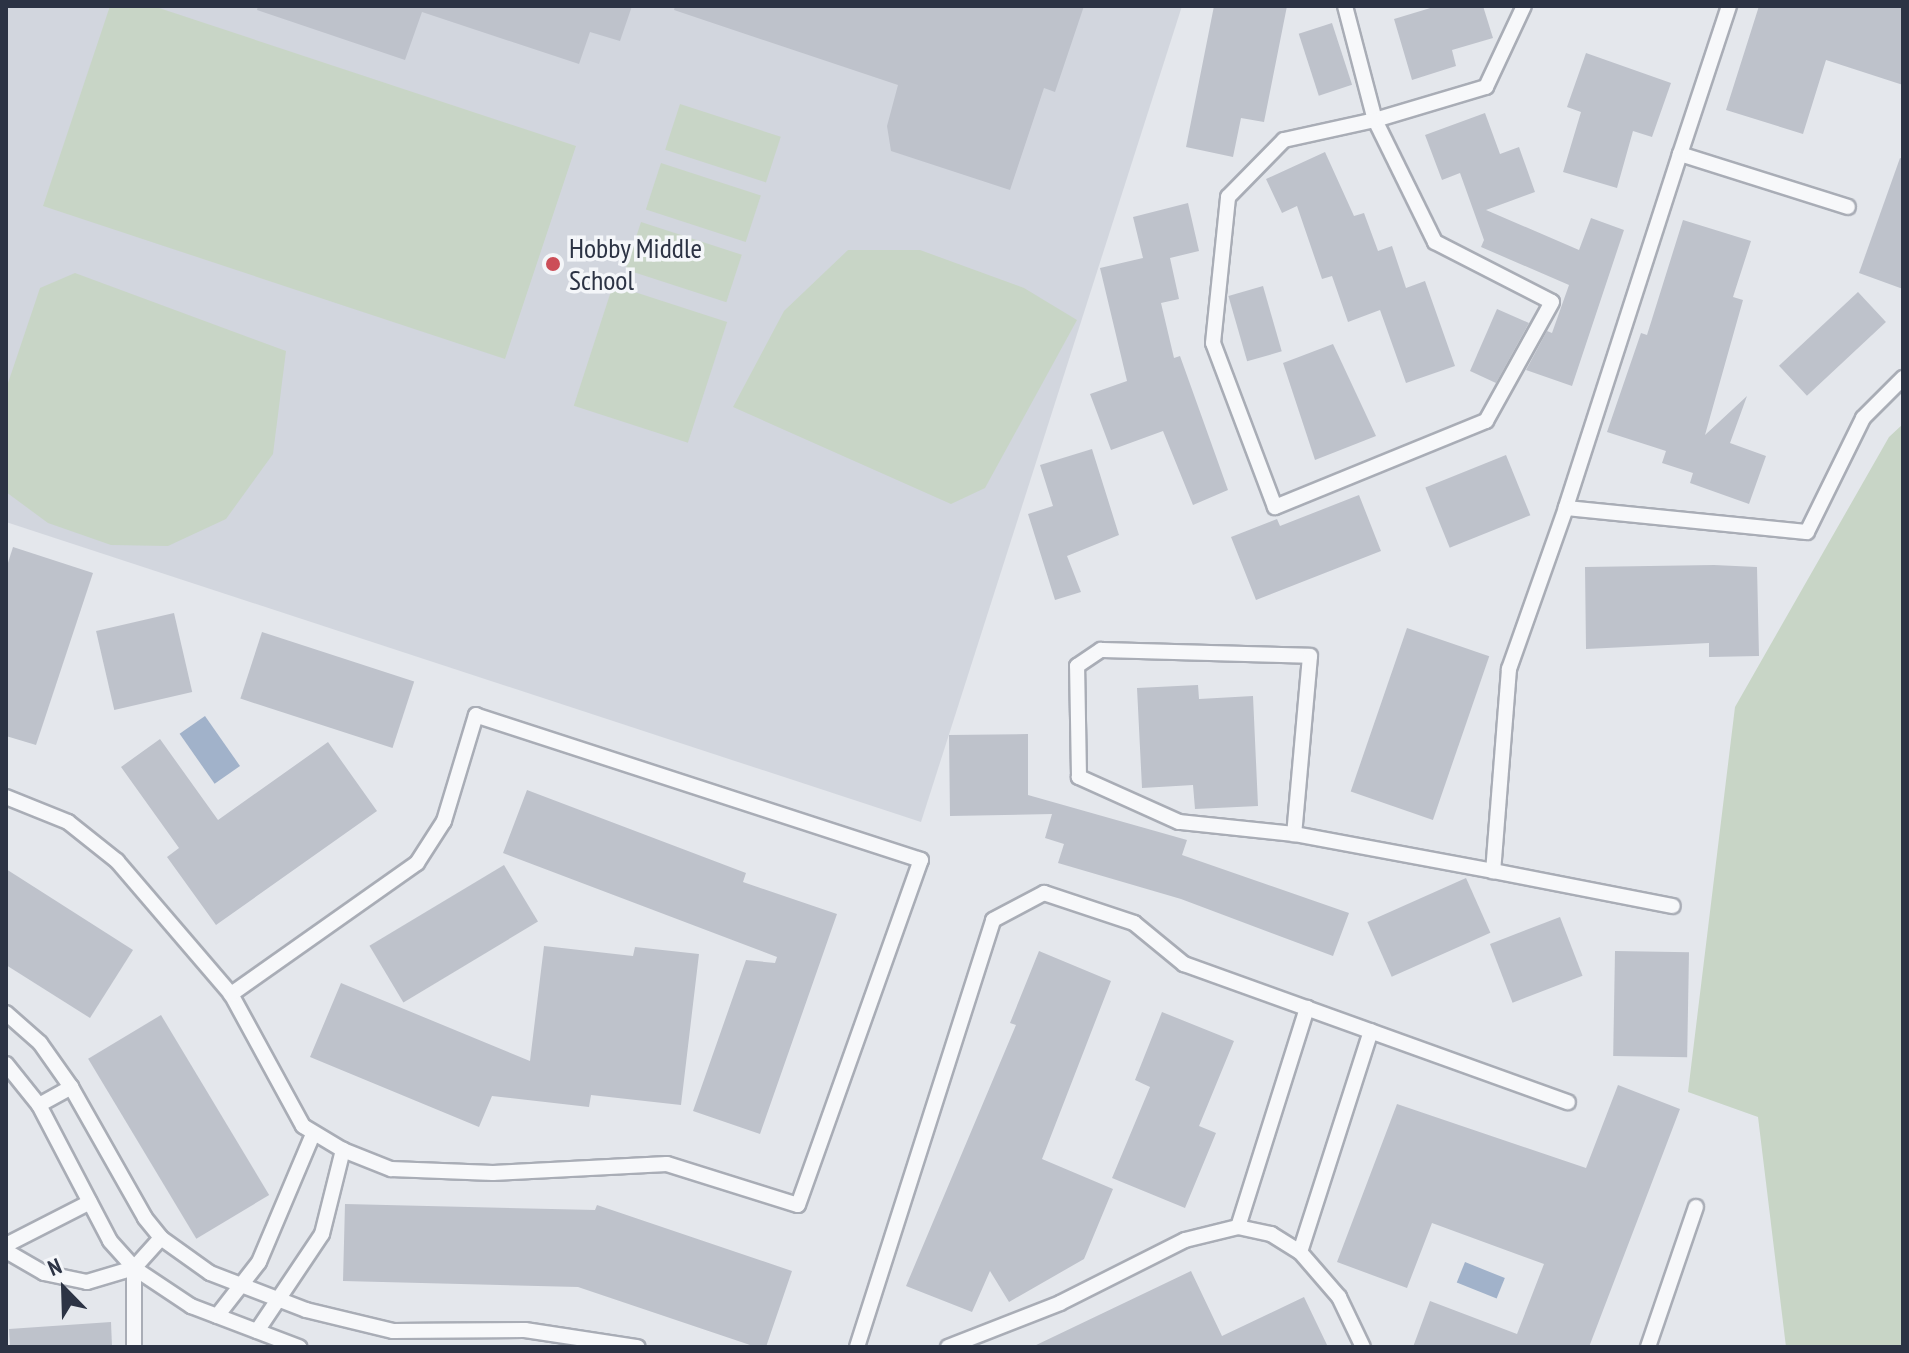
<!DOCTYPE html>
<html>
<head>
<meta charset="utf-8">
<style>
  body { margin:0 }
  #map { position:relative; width:1909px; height:1353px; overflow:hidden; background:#e4e7ec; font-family:"PT Sans Narrow",sans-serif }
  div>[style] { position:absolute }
  .built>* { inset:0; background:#d2d6de }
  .green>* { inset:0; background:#c8d5c6; transform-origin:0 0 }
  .water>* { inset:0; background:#a1b2ca; transform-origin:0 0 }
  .building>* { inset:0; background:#bec2cb; transform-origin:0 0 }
  .roads { filter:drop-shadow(2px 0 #a9adb6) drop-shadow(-2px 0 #a9adb6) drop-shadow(0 2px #a9adb6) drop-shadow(0 -2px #a9adb6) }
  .lane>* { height:14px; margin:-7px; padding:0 7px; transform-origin:7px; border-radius:7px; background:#f7f8fa }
  .dots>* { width:22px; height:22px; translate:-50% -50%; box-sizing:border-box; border:4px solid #f4f6f9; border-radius:50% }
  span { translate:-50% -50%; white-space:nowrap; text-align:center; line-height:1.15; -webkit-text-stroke:7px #f4f6f9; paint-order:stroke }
  .poi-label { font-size:28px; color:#2c3344 }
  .left { translate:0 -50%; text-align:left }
  .frame { position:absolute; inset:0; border:8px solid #2c3344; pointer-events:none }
  .north { position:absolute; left:24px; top:1249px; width:80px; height:80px; -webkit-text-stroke:6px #f4f6f9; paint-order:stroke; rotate:337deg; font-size:22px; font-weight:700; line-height:32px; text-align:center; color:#2c3344 }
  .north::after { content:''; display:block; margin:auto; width:28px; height:36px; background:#2c3344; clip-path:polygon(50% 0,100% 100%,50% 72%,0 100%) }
</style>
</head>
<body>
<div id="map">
  <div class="built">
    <div style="clip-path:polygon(6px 6px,1182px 6px,921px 822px,6px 522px)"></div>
  </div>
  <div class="green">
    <div style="clip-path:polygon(110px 6px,153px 6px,576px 146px,505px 359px,43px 206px)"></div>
    <div style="left:680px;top:104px;width:106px;height:48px;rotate:18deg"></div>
    <div style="left:661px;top:163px;width:105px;height:49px;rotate:18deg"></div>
    <div style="left:641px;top:222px;width:106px;height:50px;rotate:18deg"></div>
    <div style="clip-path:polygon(848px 250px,920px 250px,1024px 288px,1077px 320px,985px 488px,951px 504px,733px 407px,784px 311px)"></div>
    <div style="clip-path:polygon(75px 273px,286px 351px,273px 454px,226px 519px,168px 546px,111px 545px,48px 523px,6px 492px,6px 389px,40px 288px)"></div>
    <div style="left:613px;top:285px;width:120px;height:127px;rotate:18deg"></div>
    <div style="clip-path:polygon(1903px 424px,1903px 1347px,1786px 1347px,1758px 1117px,1688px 1092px,1735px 707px,1889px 437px)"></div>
  </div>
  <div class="water">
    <div style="left:205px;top:716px;width:61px;height:31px;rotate:55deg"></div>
    <div style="left:1465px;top:1262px;width:43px;height:22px;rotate:22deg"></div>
  </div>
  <div class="building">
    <div style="clip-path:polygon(258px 6px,632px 6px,620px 41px,590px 32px,579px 64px,422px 12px,405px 60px,257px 10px)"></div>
    <div style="clip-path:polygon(675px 6px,1084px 6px,1055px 92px,1044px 88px,1010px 190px,891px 151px,887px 126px,898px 85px,674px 10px)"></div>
    <div style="clip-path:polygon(1214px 6px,1287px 6px,1264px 122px,1241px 118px,1233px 157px,1186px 147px)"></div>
    <div style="clip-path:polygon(1437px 6px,1483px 6px,1493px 38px,1452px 50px,1456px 66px,1412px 80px,1394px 19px)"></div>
    <div style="clip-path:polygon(1759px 6px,1903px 6px,1903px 85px,1826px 60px,1803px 134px,1726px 110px)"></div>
    <div style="left:1332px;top:23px;width:65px;height:35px;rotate:72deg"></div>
    <div style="clip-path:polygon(1586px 53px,1671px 83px,1652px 137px,1633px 131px,1617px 188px,1563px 172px,1581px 112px,1567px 107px)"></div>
    <div style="clip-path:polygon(1485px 113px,1500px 154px,1519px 147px,1535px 192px,1486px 210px,1579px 250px,1591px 218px,1624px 230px,1572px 386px,1526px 370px,1547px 331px,1552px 333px,1569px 285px,1481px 247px,1484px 240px,1460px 173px,1442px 180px,1425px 135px)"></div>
    <div style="clip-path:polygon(1325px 152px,1354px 216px,1364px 213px,1378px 251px,1392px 246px,1406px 288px,1425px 281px,1455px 366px,1406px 383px,1380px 310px,1348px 322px,1332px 276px,1322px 279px,1297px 206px,1282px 213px,1266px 179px)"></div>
    <div style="clip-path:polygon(1900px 158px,1903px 159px,1903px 289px,1859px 273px)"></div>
    <div style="clip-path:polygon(1188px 203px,1199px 251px,1170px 258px,1179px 299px,1161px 303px,1174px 358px,1180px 356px,1228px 490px,1193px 505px,1163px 431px,1111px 450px,1090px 394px,1127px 381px,1100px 268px,1143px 258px,1133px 217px)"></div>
    <div style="clip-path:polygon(1683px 220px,1751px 241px,1733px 297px,1743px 300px,1705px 435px,1747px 396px,1730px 443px,1766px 456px,1749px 504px,1690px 483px,1693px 473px,1662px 463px,1666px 451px,1607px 432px,1641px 333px,1647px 335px)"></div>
    <div style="left:1263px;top:286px;width:68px;height:36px;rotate:74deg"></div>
    <div style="left:1858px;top:292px;width:41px;height:108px;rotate:47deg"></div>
    <div style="clip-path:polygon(1497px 309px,1529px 323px,1496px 383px,1470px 371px)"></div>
    <div style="clip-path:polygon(1333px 344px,1376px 436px,1315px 460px,1283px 363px)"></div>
    <div style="clip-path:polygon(1092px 449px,1119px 535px,1067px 556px,1081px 592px,1055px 600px,1028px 514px,1053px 506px,1040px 465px)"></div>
    <div style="left:1506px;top:455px;width:65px;height:87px;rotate:68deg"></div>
    <div style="clip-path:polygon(1359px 495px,1381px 551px,1256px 600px,1231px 537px,1277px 519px,1280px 526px)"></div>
    <div style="clip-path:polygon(13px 547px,93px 573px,36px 745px,6px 736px,6px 569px)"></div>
    <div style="clip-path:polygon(1714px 565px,1757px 567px,1759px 656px,1709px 657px,1709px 643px,1586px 649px,1585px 567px)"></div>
    <div style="left:174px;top:613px;width:81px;height:80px;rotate:77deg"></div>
    <div style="left:1407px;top:628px;width:87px;height:173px;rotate:19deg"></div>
    <div style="left:262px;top:632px;width:160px;height:70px;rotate:18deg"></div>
    <div style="clip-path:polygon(1198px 685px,1199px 699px,1253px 696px,1258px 806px,1195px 809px,1193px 785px,1142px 788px,1137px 688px)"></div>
    <div style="clip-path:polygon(1028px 734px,1028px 795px,1187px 840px,1182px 855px,1349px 913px,1333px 956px,1181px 899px,1058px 863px,1064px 844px,1045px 838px,1052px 814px,950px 816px,949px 735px)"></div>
    <div style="clip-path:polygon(160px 739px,218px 820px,328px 742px,377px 811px,216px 925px,167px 857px,179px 848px,121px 767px)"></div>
    <div style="clip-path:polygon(527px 790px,746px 873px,743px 882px,837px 914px,760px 1134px,693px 1111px,746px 960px,775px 963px,777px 957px,503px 853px)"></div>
    <div style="left:504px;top:865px;width:66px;height:157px;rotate:59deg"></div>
    <div style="clip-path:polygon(6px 869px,133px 950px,90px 1018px,6px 965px)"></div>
    <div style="left:1466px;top:878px;width:60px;height:108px;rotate:66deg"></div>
    <div style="left:1560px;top:917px;width:63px;height:75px;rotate:69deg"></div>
    <div style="clip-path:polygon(544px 946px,633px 956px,635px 947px,699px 954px,681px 1105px,591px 1095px,589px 1107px,492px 1096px,479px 1127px,310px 1057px,341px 983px,530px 1061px)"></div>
    <div style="clip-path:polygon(1039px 951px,1111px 981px,1042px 1159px,1113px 1189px,1084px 1259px,1009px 1302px,990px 1271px,972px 1312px,906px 1286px,1016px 1025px,1010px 1023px)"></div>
    <div style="left:1615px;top:951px;width:74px;height:105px;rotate:1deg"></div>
    <div style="clip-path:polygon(1162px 1012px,1234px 1041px,1199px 1126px,1216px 1133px,1185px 1208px,1112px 1178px,1150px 1087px,1135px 1080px)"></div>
    <div style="left:161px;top:1015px;width:210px;height:85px;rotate:59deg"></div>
    <div style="clip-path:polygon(1618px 1085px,1680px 1109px,1589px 1347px,1413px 1347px,1430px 1301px,1517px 1334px,1544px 1264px,1432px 1223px,1407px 1288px,1337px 1262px,1397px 1104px,1586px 1168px)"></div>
    <div style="clip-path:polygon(345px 1204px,595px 1210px,597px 1205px,792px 1271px,766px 1347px,756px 1347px,578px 1287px,343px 1281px)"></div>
    <div style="clip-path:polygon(1191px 1271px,1222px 1336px,1304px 1297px,1328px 1347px,1032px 1347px)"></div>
    <div style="clip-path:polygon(111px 1322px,112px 1347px,10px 1347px,9px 1329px)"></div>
  </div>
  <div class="roads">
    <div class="lane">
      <div style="left:1345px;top:6px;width:118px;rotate:75.3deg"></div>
      <div style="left:1375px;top:120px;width:116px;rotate:-16.6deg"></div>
      <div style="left:1486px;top:87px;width:89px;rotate:-64.9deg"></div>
      <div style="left:1729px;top:6px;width:156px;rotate:108.3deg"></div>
      <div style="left:1680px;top:154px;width:176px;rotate:17.5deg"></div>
      <div style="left:1375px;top:120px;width:136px;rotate:63.8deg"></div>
      <div style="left:1435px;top:242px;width:131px;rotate:27.1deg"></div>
      <div style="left:1552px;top:302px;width:136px;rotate:119deg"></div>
      <div style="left:1486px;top:421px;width:228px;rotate:157.8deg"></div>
      <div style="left:1275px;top:507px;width:175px;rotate:-110.7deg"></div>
      <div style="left:1213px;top:343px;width:147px;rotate:-84.1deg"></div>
      <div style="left:1228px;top:197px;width:80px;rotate:-45.5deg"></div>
      <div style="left:1284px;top:140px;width:93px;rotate:-12.4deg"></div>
      <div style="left:1680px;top:154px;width:372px;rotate:107.9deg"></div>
      <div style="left:1566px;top:508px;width:242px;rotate:5.7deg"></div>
      <div style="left:1807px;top:532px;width:127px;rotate:-63.8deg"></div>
      <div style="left:1863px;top:418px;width:57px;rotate:-45deg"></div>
      <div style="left:1566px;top:508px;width:171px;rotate:109.5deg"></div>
      <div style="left:1509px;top:669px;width:203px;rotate:94.5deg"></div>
      <div style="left:1493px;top:871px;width:183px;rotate:11deg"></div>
      <div style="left:6px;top:797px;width:67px;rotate:22deg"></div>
      <div style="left:68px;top:822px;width:63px;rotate:38.5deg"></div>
      <div style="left:117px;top:861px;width:175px;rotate:49.4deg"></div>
      <div style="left:231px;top:994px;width:150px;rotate:61.4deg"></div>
      <div style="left:303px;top:1126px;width:47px;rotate:31deg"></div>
      <div style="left:343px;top:1150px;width:52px;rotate:21.6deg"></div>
      <div style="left:391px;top:1169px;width:102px;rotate:2.2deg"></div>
      <div style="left:493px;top:1173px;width:174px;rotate:-3deg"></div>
      <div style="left:667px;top:1164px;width:137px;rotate:17.4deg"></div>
      <div style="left:798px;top:1205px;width:366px;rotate:-70.4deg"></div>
      <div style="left:921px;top:860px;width:468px;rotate:-162deg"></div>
      <div style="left:476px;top:715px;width:111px;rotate:106.8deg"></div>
      <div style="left:444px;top:821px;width:50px;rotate:122.7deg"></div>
      <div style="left:417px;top:863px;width:228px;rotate:144.8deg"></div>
      <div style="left:1294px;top:834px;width:116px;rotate:-174deg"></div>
      <div style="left:1179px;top:822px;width:110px;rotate:-155.8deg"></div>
      <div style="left:1079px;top:777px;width:111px;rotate:-91deg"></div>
      <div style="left:1077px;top:666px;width:29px;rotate:-34deg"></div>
      <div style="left:1101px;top:650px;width:209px;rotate:1.6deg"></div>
      <div style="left:1310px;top:656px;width:179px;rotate:95.1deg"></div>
      <div style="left:1294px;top:834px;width:202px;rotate:10.5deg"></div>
      <div style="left:6px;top:1013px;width:45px;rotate:41.4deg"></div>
      <div style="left:40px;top:1043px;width:54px;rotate:54.8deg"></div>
      <div style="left:71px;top:1087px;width:150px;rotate:60.5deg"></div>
      <div style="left:145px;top:1218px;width:26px;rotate:51deg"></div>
      <div style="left:161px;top:1238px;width:60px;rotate:35.5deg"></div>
      <div style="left:210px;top:1273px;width:103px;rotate:21.1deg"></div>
      <div style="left:306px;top:1310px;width:89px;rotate:13.6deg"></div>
      <div style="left:393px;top:1331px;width:132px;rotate:-0.4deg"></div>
      <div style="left:525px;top:1330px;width:114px;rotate:8.6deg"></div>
      <div style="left:6px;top:1064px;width:53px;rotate:51.2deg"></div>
      <div style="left:39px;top:1105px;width:153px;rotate:62.4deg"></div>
      <div style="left:110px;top:1241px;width:36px;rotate:48deg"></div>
      <div style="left:134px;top:1268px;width:69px;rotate:33.7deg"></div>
      <div style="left:191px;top:1306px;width:116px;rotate:20.8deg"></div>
      <div style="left:39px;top:1105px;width:37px;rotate:-29deg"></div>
      <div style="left:1238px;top:1227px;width:230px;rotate:-72.5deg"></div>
      <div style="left:6px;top:1245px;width:94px;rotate:-27.1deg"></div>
      <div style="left:6px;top:1251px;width:44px;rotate:30.1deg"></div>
      <div style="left:44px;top:1273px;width:44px;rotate:11.8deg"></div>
      <div style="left:87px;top:1282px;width:49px;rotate:-16.6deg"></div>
      <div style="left:134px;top:1268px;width:40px;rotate:-48deg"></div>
      <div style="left:1300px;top:1252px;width:232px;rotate:-72.2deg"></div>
      <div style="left:134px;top:1268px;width:79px;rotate:90deg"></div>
      <div style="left:217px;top:1316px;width:68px;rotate:-52.1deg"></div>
      <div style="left:259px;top:1262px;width:139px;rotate:-67.1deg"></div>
      <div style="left:257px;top:1331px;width:117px;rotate:-56.2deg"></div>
      <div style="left:322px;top:1234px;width:87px;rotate:-76deg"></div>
      <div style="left:857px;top:1347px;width:448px;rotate:-72.3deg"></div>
      <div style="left:993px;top:920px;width:58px;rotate:-27.9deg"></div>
      <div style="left:1044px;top:893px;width:95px;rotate:18.4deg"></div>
      <div style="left:1134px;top:923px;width:65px;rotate:39.4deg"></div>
      <div style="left:1184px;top:964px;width:408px;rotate:19.8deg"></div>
      <div style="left:948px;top:1347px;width:120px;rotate:-21.4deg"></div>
      <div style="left:1060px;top:1303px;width:140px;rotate:-26.7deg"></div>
      <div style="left:1185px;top:1240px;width:55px;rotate:-13.8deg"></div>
      <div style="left:1238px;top:1227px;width:34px;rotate:12deg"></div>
      <div style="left:1271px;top:1234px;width:34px;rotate:32deg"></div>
      <div style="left:1300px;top:1252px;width:60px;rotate:49.1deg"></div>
      <div style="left:1339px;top:1297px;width:55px;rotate:64.4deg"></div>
      <div style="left:1648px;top:1347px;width:148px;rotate:-71.1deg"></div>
    </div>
  </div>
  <div class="dots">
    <div style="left:553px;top:264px;background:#cc4e58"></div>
  </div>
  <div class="poi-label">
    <span class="left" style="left:569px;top:264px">Hobby Middle<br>School</span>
  </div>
  <div class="frame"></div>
  <div class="north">N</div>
</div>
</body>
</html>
